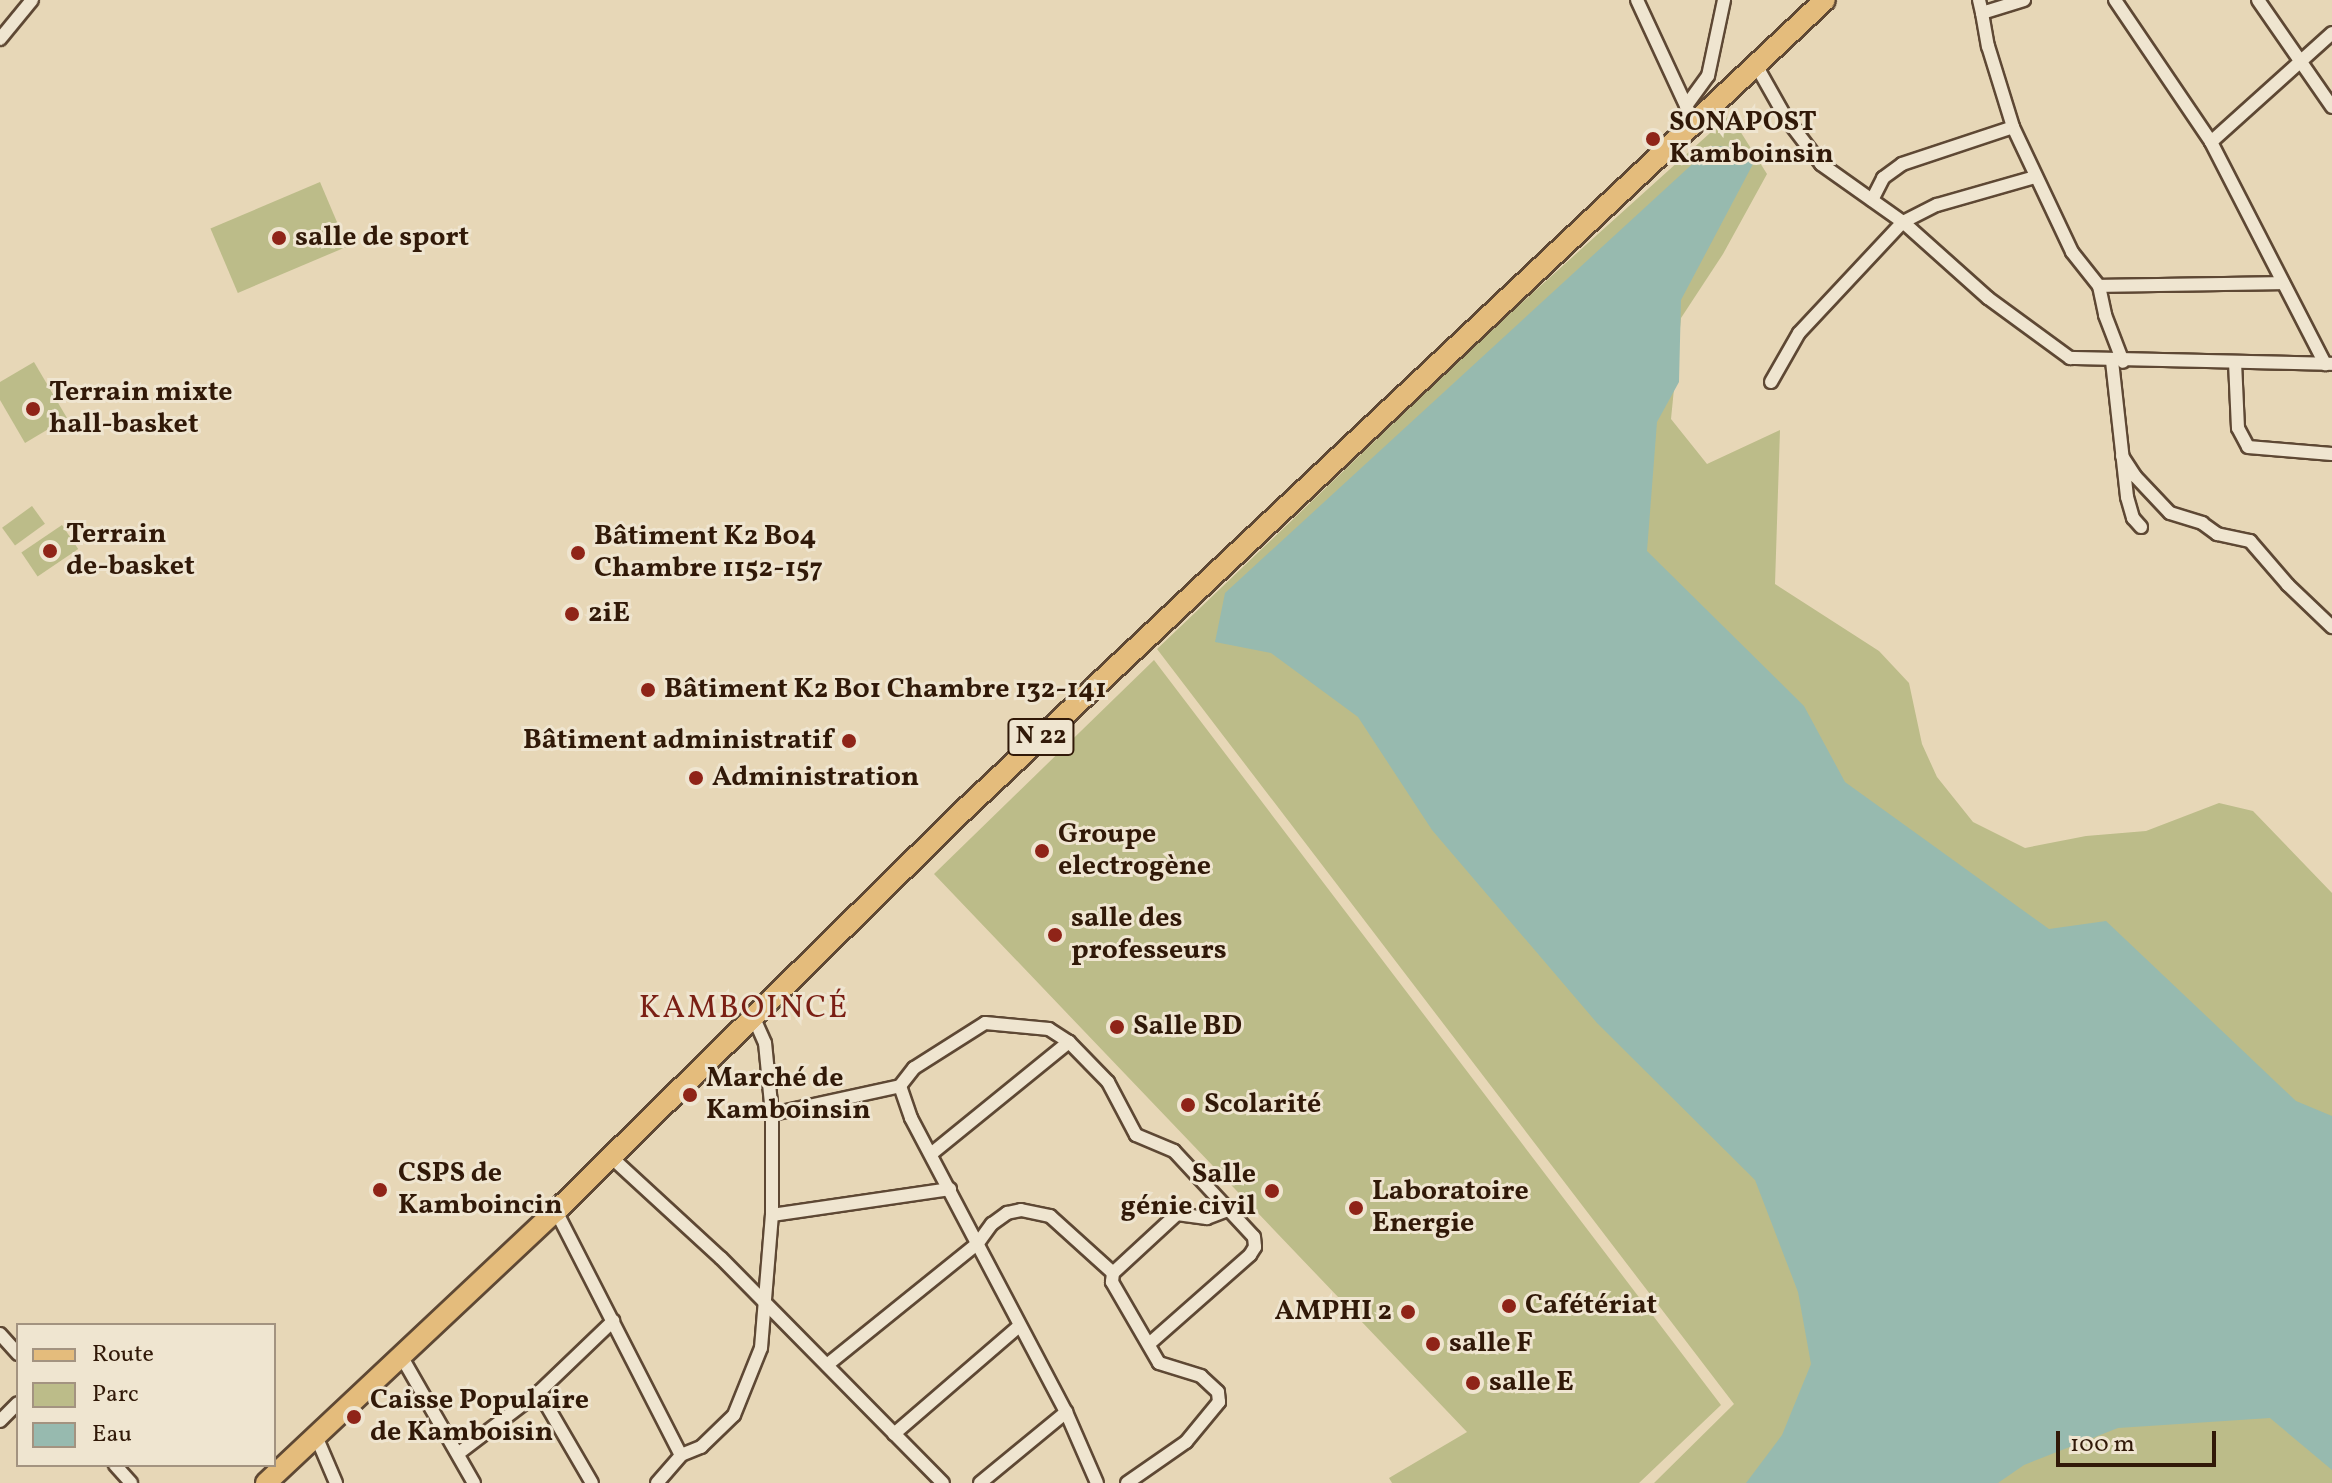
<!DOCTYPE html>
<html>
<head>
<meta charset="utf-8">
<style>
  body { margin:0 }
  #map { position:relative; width:2332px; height:1483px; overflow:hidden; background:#e7d7b7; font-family:Vollkorn,serif }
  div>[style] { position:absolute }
  .green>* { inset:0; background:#bcbc89; transform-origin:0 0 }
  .water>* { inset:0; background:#97baaf }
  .roads { filter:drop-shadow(2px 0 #5e4834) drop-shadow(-2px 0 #5e4834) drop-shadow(0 2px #5e4834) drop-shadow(0 -2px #5e4834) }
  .minor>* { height:12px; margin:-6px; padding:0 6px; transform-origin:6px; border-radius:6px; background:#efe5d0 }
  .primary>* { height:20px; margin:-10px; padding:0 10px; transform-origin:10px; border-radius:10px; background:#e4bc7c }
  .dots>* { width:22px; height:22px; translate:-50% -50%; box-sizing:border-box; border:4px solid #efe5d0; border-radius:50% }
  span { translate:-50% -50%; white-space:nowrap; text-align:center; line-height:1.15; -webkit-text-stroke:6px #efe5d0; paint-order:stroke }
  .shield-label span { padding:2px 6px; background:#efe5d0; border:2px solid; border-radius:6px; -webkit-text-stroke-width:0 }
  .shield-label { font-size:26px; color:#311908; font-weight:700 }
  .poi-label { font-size:28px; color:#311908; font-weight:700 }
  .left { translate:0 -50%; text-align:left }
  .right { translate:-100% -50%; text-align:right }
  .quarter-label { font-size:32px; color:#7a1f14; letter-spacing:2px }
  .legend { position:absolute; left:16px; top:1323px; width:260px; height:144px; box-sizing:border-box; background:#efe5d0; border:2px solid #a39380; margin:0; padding:10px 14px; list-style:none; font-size:24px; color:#311908 }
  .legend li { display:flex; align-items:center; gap:16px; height:40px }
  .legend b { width:40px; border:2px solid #a39380 }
  .scale { position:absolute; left:2056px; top:1431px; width:160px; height:36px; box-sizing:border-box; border:4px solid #311908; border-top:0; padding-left:10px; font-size:24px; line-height:28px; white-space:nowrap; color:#311908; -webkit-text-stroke:6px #efe5d0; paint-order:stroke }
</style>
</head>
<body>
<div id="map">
  <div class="green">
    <div style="clip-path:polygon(1730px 115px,1767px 174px,1723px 254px,1681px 318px,1671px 419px,1707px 464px,1780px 430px,1775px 584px,1879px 651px,1909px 683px,1922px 744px,1937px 777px,1973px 822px,2025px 848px,2086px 836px,2146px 831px,2219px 803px,2253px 811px,2332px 893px,2332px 1483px,1654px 1483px,1734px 1404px,1157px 649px,1486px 335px)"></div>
    <div style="left:320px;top:182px;width:70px;height:119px;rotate:67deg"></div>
    <div style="clip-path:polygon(34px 362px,67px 418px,25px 443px,0 400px,0 382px)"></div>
    <div style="left:32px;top:506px;width:22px;height:37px;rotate:54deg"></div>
    <div style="left:62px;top:525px;width:29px;height:49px;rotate:56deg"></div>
    <div style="clip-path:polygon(1154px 660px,1721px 1405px,1639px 1483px,1392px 1483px,1389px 1478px,1467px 1432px,934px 874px)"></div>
  </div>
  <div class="water">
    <div style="clip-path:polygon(1712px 146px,1735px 147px,1753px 164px,1681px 300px,1679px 382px,1657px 422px,1647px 551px,1804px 706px,1845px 782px,2049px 929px,2106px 921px,2296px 1101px,2332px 1116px,2332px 1470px,2270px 1418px,2118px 1428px,2024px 1465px,1998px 1483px,1746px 1483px,1782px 1435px,1811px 1364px,1798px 1292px,1755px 1180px,1597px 1023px,1432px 830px,1358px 717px,1271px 653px,1215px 642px,1225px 593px)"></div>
  </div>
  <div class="roads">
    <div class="minor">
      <div style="left:1637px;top:0;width:136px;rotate:65.1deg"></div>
      <div style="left:1979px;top:0;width:13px;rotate:77deg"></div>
      <div style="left:1982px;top:13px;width:44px;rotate:-17.2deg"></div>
      <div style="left:2115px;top:0;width:171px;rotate:55.9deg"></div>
      <div style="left:2211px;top:142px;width:250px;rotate:62.8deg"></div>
      <div style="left:2258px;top:0;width:130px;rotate:55.3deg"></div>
      <div style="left:1982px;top:13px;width:34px;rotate:80deg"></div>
      <div style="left:1988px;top:46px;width:85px;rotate:72.8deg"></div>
      <div style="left:2013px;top:127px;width:138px;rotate:64.7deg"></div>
      <div style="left:2072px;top:252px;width:43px;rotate:51.5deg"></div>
      <div style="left:2099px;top:286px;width:30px;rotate:78deg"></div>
      <div style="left:2105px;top:315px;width:50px;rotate:69deg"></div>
      <div style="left:0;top:39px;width:50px;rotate:-50.6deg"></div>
      <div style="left:1756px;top:65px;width:61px;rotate:60.5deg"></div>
      <div style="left:1786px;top:118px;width:58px;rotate:52.7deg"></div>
      <div style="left:1821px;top:164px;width:100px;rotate:35.3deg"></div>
      <div style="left:1903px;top:222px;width:38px;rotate:-27deg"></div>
      <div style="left:1937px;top:205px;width:102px;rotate:-15.9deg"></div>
      <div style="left:1686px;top:106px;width:37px;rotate:-54deg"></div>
      <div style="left:1708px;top:76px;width:78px;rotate:-78.1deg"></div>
      <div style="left:2211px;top:142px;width:163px;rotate:-42deg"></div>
      <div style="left:1872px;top:200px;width:25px;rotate:-63deg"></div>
      <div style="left:1883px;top:178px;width:24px;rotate:-36deg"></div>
      <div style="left:1902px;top:164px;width:117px;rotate:-18.4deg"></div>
      <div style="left:2099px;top:286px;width:184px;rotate:-0.9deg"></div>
      <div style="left:2112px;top:361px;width:137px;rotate:83.7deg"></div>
      <div style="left:2127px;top:497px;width:22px;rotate:74deg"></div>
      <div style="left:2133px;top:518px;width:12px;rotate:48deg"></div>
      <div style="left:2235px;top:362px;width:66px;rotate:87.4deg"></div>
      <div style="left:2238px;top:428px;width:21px;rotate:62deg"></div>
      <div style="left:2248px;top:447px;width:84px;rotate:4.8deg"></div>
      <div style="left:1771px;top:382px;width:56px;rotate:-60.3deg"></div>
      <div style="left:1799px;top:333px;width:152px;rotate:-46.9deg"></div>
      <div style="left:1903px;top:222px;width:114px;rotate:41.8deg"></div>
      <div style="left:1988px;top:298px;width:102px;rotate:36.2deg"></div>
      <div style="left:2070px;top:358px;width:262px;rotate:1.3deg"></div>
      <div style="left:2122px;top:456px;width:24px;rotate:57deg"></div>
      <div style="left:2135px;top:476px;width:51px;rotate:46.6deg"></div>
      <div style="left:2170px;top:513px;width:34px;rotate:17deg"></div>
      <div style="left:2202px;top:523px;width:19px;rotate:36deg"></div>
      <div style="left:2217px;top:534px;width:34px;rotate:12deg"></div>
      <div style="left:2250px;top:541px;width:58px;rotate:49.2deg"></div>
      <div style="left:2288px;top:585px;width:61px;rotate:43.7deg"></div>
      <div style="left:1069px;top:1042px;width:24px;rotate:-147deg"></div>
      <div style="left:1049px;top:1029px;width:64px;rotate:-174.6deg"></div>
      <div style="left:985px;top:1023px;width:84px;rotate:147.6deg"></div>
      <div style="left:914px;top:1068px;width:23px;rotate:128deg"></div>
      <div style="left:900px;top:1086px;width:34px;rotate:71deg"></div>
      <div style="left:911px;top:1118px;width:332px;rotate:62.2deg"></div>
      <div style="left:1066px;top:1412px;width:77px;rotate:66.4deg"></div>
      <div style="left:772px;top:1114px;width:131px;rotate:-12.3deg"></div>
      <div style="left:931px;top:1154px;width:178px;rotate:-39.1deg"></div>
      <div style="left:1069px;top:1042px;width:56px;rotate:45.7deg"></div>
      <div style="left:1108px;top:1082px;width:60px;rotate:62.2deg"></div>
      <div style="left:1136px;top:1135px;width:41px;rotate:22.8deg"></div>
      <div style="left:1174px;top:1151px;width:117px;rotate:47.1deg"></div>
      <div style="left:1254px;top:1237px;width:10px;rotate:84deg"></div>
      <div style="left:1255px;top:1247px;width:9px;rotate:122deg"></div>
      <div style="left:1250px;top:1255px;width:135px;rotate:138.6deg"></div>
      <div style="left:611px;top:1157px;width:149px;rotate:42.6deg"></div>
      <div style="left:721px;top:1258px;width:316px;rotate:45.4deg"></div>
      <div style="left:556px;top:1211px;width:274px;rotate:62.9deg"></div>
      <div style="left:772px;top:1215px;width:180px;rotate:-8.3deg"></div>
      <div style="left:0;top:1334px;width:27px;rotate:48deg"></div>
      <div style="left:400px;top:1354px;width:149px;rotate:60.2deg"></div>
      <div style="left:827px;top:1365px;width:194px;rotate:-38.9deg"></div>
      <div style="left:978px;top:1243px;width:24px;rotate:-54deg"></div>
      <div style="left:992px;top:1224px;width:19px;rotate:-36deg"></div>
      <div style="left:1007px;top:1213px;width:14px;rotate:-12deg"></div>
      <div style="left:1021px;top:1210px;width:30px;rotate:12deg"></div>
      <div style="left:1050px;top:1216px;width:85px;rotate:42.1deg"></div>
      <div style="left:539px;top:1392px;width:105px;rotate:59.8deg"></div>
      <div style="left:0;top:1421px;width:25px;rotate:-45deg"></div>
      <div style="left:894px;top:1434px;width:165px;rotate:-40.8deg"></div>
      <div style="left:316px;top:1436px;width:51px;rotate:66.9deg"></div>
      <div style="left:459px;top:1453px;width:101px;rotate:-37.3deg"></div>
      <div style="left:539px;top:1392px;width:103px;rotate:-43.8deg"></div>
      <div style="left:115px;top:1465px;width:24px;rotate:48deg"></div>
      <div style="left:657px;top:1483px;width:37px;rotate:-49deg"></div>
      <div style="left:681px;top:1455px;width:22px;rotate:-22deg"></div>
      <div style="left:701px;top:1447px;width:46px;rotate:-44.1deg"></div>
      <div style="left:734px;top:1415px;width:72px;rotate:-68.1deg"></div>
      <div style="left:761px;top:1348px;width:133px;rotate:-85.3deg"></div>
      <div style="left:772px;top:1215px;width:101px;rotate:-90deg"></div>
      <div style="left:772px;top:1114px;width:71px;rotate:-95.6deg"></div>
      <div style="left:765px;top:1043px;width:30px;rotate:-114deg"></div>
      <div style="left:980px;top:1483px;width:112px;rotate:-39.5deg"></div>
      <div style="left:1127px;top:1483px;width:72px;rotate:-34.8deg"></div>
      <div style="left:1186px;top:1442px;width:52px;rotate:-50.5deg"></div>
      <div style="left:1219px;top:1402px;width:10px;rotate:-96deg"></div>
      <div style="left:1218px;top:1392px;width:23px;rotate:-137deg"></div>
      <div style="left:1201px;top:1376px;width:44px;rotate:-162.8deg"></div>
      <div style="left:1159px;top:1363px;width:94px;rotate:-120.1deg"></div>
      <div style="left:1112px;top:1282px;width:9px;rotate:-84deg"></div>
      <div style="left:1113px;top:1273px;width:87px;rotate:-42.7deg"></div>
      <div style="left:1177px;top:1214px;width:30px;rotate:8deg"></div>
      <div style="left:1207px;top:1218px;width:26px;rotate:-21deg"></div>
    </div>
    <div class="primary">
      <div style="left:266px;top:1483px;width:398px;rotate:-43.2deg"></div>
      <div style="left:556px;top:1211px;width:575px;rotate:-44.51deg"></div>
      <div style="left:966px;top:808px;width:1179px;rotate:-43.25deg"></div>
    </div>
  </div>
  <div class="dots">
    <div style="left:1653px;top:139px;background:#8f2418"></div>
    <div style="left:279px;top:238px;background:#8f2418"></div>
    <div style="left:33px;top:409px;background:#8f2418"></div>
    <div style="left:50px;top:551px;background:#8f2418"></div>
    <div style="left:578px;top:553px;background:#8f2418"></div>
    <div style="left:572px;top:614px;background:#8f2418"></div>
    <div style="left:648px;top:690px;background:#8f2418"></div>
    <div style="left:849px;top:741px;background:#8f2418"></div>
    <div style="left:696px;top:778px;background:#8f2418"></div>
    <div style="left:1042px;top:851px;background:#8f2418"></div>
    <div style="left:1055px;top:935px;background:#8f2418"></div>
    <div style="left:1117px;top:1027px;background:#8f2418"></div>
    <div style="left:690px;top:1095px;background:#8f2418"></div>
    <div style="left:1188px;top:1105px;background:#8f2418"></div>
    <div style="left:380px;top:1190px;background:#8f2418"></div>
    <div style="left:1272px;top:1191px;background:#8f2418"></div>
    <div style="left:1356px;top:1208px;background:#8f2418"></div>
    <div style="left:1509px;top:1306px;background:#8f2418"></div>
    <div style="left:1408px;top:1312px;background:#8f2418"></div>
    <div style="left:1433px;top:1344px;background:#8f2418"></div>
    <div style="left:1473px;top:1383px;background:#8f2418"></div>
    <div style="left:354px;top:1417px;background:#8f2418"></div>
  </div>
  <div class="shield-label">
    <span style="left:1041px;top:737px">N 22</span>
  </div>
  <div class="poi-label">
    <span class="left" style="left:1669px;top:139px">SONAPOST<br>Kamboinsin</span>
    <span class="left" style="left:295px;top:238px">salle de sport</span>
    <span class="left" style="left:49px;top:409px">Terrain mixte<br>hall-basket</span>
    <span class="left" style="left:66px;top:551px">Terrain<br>de-basket</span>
    <span class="left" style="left:594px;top:553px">Bâtiment K2 B04<br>Chambre 1152-157</span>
    <span class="left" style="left:588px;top:614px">2iE</span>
    <span class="left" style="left:664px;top:690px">Bâtiment K2 B01 Chambre 132-141</span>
    <span class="right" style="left:833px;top:741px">Bâtiment administratif</span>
    <span class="left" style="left:712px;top:778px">Administration</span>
    <span class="left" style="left:1058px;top:851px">Groupe<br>electrogène</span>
    <span class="left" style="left:1071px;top:935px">salle des<br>professeurs</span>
    <span class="left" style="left:1133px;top:1027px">Salle BD</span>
    <span class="left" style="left:706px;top:1095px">Marché de<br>Kamboinsin</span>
    <span class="left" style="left:1204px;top:1105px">Scolarité</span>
    <span class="left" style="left:398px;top:1190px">CSPS de<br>Kamboincin</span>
    <span class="right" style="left:1256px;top:1191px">Salle<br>génie civil</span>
    <span class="left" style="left:1372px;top:1208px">Laboratoire<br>Energie</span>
    <span class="left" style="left:1525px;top:1306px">Cafétériat</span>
    <span class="right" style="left:1392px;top:1312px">AMPHI 2</span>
    <span class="left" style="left:1449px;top:1344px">salle F</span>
    <span class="left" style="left:1489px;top:1383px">salle E</span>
    <span class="left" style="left:370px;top:1417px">Caisse Populaire<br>de Kamboisin</span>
  </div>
  <div class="quarter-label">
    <span style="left:744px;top:1009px">KAMBOINCÉ</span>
  </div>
  <ul class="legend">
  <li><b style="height:10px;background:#e4bc7c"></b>Route</li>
  <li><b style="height:22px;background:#bcbc89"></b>Parc</li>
  <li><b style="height:22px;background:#97baaf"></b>Eau</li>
  </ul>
  <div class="scale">100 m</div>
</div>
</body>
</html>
